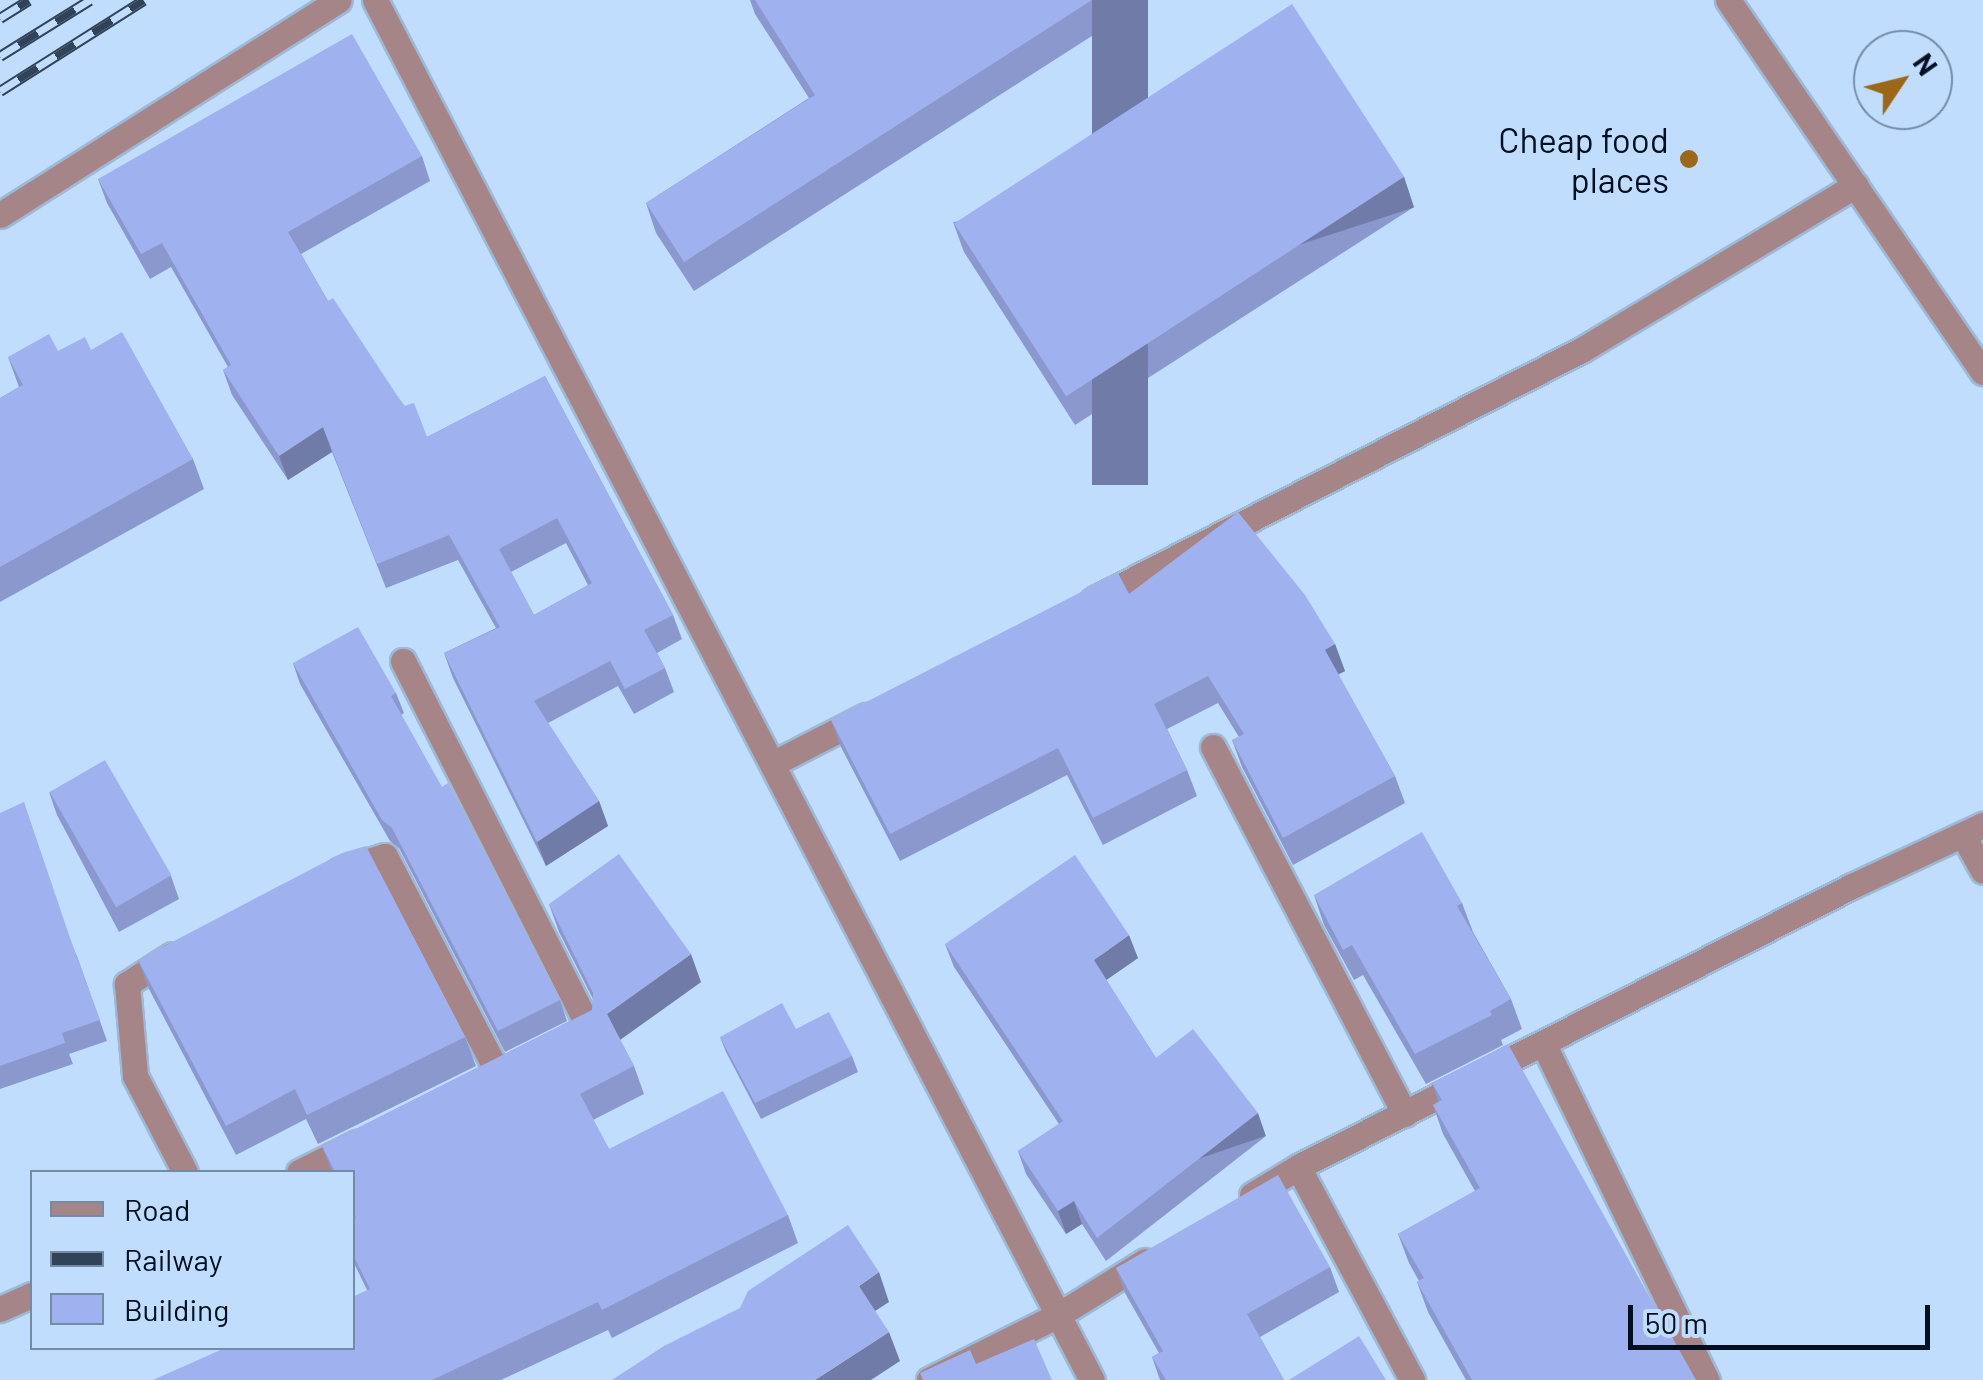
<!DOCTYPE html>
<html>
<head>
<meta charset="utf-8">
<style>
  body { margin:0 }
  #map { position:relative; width:1983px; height:1380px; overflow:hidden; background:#c0ddfd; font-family:Barlow,sans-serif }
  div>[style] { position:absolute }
  .roads { filter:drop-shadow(2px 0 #9eb8d5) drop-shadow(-2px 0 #9eb8d5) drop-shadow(0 2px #9eb8d5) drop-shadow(0 -2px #9eb8d5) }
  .minor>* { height:25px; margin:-12.5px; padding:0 12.5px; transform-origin:12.5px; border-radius:12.5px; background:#a68588 }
  .rail>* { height:11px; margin-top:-5.5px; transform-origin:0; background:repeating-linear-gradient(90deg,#c0ddfd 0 22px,#314359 0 44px); box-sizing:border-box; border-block:2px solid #314359 }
  .wall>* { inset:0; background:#8a98ce }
  .shaded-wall>* { inset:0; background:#707ca7; transform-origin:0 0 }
  .building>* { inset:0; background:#a0b1ef; transform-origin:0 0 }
  .dots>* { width:28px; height:28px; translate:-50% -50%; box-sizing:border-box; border:5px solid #c0ddfd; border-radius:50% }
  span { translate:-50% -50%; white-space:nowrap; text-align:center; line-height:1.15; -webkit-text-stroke:8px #c0ddfd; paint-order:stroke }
  .poi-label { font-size:35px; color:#010f21 }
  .right { translate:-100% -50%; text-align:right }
  .legend { position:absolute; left:30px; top:1170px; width:325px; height:180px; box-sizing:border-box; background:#c0ddfd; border:2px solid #748ba5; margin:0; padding:12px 18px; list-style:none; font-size:30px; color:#010f21 }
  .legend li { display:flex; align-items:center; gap:20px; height:50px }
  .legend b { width:50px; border:2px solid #748ba5 }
  .north { position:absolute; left:1853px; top:30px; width:100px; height:100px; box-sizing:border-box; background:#c0ddfd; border:2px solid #748ba5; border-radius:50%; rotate:55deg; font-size:28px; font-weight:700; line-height:40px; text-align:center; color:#010f21 }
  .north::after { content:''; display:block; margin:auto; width:35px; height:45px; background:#9a671b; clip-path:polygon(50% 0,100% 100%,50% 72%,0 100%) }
  .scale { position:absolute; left:1628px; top:1305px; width:302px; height:45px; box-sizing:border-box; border:5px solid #010f21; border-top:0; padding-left:12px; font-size:30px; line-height:35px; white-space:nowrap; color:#010f21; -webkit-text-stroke:8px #c0ddfd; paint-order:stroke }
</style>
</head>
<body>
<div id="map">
  <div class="roads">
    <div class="minor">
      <div style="left:375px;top:0;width:1555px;rotate:62.55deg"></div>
      <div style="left:1728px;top:0;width:451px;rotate:55.6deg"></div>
      <div style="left:0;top:215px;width:401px;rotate:-32.4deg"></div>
      <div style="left:1093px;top:600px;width:551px;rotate:-27.12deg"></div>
      <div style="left:1583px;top:349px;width:318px;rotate:-31deg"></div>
      <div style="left:403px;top:661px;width:411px;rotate:63.1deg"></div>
      <div style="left:589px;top:1028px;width:19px;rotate:155deg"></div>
      <div style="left:1213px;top:747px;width:414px;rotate:62.4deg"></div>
      <div style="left:772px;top:764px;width:106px;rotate:-27.1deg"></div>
      <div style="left:1963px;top:835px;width:41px;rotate:60.9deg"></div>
      <div style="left:340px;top:870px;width:47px;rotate:-17.3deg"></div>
      <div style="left:385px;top:856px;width:245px;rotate:62.5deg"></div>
      <div style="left:172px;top:955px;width:54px;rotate:147.2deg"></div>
      <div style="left:127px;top:984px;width:92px;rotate:85deg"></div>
      <div style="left:135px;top:1076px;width:108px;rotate:62.5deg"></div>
      <div style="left:1544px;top:1045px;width:373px;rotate:64.1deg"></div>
      <div style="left:1298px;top:1167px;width:242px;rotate:61.8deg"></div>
      <div style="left:299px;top:1172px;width:65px;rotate:-26.6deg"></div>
      <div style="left:1252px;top:1195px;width:54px;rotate:-31.3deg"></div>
      <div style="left:1298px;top:1167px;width:621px;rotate:-26.9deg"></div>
      <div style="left:1852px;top:886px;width:145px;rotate:-25deg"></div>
      <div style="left:0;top:1309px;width:35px;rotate:-24deg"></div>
      <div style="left:929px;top:1380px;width:147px;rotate:-26.7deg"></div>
      <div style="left:1060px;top:1314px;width:100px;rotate:-31.9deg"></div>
    </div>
  </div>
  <div class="rail">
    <div style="left:0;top:18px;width:34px;rotate:-32deg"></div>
    <div style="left:0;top:56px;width:106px;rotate:-31.9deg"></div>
    <div style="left:0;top:91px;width:170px;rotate:-32.3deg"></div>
  </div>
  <div class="wall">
    <div style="clip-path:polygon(750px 0,1148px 0,694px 291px,656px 233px,646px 203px,809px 98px,755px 14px)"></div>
    <div style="clip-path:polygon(evenodd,422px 156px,430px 181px,301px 254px,328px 301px,427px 437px,545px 376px,673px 615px,682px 639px,657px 653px,665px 668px,674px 692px,634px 714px,618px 686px,548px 723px,599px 801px,608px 826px,546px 866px,453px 678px,444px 653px,496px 628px,458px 560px,386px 588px,332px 452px,288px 480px,232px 395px,223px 370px,228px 367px,171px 267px,150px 279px,107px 203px,98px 179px,422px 156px,566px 543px,588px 585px,534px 615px,511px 572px,566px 543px)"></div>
    <div style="clip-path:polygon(1404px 177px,1414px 207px,1075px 425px,964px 252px,953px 222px)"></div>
    <div style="clip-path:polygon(91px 350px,193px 459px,204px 489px,0 602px,0 398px,19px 387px,8px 357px,58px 351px)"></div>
    <div style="clip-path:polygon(1129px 594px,1335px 644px,1345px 671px,1338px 675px,1395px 776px,1405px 803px,1293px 865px,1242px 767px,1232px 740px,1239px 737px,1218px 703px,1167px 729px,1187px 770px,1197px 796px,1103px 845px,1067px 775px,900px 861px,841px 747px,831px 720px)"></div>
    <div style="clip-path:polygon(293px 663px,396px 693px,404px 713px,401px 715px,560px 1000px,567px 1021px,505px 1052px,399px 848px,390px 841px,300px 684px)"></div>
    <div style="clip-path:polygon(49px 792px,171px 876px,179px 899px,119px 932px,57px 815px)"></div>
    <div style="clip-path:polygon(0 813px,77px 956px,107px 1041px,69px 1054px,73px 1064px,0 1089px)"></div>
    <div style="clip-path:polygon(1314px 895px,1462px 903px,1473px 932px,1511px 999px,1522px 1029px,1501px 1040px,1503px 1045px,1426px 1084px,1363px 975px,1354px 980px,1324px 925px)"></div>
    <div style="clip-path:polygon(549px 904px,701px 982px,620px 1040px,634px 1066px,644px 1094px,593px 1120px,609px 1149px,788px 1215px,798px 1243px,612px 1338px,608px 1330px,501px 1380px,153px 1380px,352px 1348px,367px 1290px,352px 1259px,352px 1220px,354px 1219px,352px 1172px,332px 1172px,322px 1146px,592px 1010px,593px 999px,559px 932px)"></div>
    <div style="clip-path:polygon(945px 944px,1138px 958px,1106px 980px,1156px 1058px,1266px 1136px,1106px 1261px,1082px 1224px,1066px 1234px,1026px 1174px,1018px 1151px,1059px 1124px,954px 967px)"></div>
    <div style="clip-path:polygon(138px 960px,465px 1037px,476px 1066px,318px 1144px,306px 1119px,236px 1155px,149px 989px)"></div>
    <div style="clip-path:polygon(796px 1029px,852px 1056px,858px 1072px,761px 1119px,726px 1052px,720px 1037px)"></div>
    <div style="clip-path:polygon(1432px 1083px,1696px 1380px,1466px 1380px,1428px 1312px,1417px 1282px,1419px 1281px,1409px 1263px,1398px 1234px,1475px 1191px,1443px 1134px,1433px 1105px,1438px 1101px)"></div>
    <div style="clip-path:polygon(1330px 1267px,1339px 1292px,1260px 1337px,1284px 1380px,1160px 1380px,1152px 1357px,1159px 1353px,1125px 1293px,1116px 1268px)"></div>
  </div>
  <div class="shaded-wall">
    <div style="left:1092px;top:0;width:56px;height:485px"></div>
    <div style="left:1404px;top:177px;width:32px;height:404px;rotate:72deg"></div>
    <div style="clip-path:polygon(323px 427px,332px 452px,288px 480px,279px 456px)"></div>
    <div style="left:1335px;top:644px;width:29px;height:12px;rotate:70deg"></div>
    <div style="clip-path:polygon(599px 801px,608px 826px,546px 866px,537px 842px)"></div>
    <div style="clip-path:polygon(1129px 935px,1138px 958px,1102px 983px,1094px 960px)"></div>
    <div style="clip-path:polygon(691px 954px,701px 982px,617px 1042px,607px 1014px)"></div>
    <div style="left:1258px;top:1113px;width:24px;height:204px;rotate:71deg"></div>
    <div style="clip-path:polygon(1074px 1201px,1082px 1224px,1066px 1234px,1058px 1211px)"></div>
    <div style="clip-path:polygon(879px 1272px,889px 1302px,869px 1315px,859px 1286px)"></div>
    <div style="clip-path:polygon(889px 1332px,900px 1361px,871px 1380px,815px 1380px)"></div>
  </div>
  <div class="building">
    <div style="clip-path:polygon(755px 0,1092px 0,684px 262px,646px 203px,815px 95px)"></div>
    <div style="left:1292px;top:4px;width:206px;height:403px;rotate:57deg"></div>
    <div style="clip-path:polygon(evenodd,352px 34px,422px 156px,288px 232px,328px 301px,333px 298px,404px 406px,414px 403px,427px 437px,545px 376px,673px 615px,644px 630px,665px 668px,625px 689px,610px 661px,534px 701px,599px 801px,537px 842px,444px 653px,500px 627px,449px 535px,377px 564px,323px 427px,279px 456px,223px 370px,231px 365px,162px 243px,141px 254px,98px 179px,352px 34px,557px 518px,592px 583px,534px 615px,499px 549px,557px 518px)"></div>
    <div style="clip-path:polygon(122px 332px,193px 459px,0 567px,0 398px,23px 385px,8px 357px,49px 334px,58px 351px,85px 337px,91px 350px)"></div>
    <div style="clip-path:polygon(1238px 512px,1305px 595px,1335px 644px,1325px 650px,1395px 776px,1283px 838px,1232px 740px,1244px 734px,1208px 676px,1154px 704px,1187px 770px,1093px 818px,1058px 748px,890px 834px,831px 720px,1118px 573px,1129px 594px)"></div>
    <div style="clip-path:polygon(358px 627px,396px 693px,391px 696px,442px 787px,448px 783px,560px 1000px,498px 1031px,392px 828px,382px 820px,293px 663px)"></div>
    <div style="left:105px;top:760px;width:133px;height:64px;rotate:60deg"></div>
    <div style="clip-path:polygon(24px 802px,69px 935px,100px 1020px,62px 1033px,65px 1043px,0 1066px,0 813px)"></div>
    <div style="clip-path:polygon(1422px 832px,1462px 903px,1457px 906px,1511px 999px,1490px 1011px,1492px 1015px,1415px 1054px,1352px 945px,1343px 950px,1314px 895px)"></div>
    <div style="clip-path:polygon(366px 846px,465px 1037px,307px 1115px,295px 1089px,226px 1126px,138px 960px,342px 853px)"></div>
    <div style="clip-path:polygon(619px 854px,691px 954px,607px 1014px,634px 1066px,580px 1094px,609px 1149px,723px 1091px,788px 1215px,602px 1310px,598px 1302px,432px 1380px,153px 1380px,225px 1348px,352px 1348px,352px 1297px,370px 1289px,352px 1253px,352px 1220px,356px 1218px,352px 1210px,352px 1172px,335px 1172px,322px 1146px,592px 1010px,593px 993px,549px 904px)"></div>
    <div style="clip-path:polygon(1075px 855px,1129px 935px,1094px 960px,1156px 1058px,1193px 1029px,1258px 1113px,1097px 1238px,1074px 1201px,1058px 1211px,1018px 1151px,1063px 1121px,945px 944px)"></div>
    <div style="clip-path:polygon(782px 1003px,796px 1029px,829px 1012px,852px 1056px,755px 1103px,720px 1037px)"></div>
    <div style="clip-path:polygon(1508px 1044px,1696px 1380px,1472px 1380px,1417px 1282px,1424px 1278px,1398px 1234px,1480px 1188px,1433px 1105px,1442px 1100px,1432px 1083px)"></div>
    <div style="clip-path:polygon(1278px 1175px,1330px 1267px,1247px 1314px,1284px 1380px,1166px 1380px,1152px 1357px,1163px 1351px,1116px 1268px)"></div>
    <div style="clip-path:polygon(848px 1225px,879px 1272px,859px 1286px,889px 1332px,815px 1380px,612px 1380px,664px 1346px,740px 1308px,748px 1291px)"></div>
    <div style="clip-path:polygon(1359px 1336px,1386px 1380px,1289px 1380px)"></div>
    <div style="clip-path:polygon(1034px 1339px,1052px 1380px,923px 1380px,920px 1373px,970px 1350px,976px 1364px)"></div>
  </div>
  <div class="dots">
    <div style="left:1689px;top:159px;background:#9a671b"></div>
  </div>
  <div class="poi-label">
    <span class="right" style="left:1669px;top:159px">Cheap food<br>places</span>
  </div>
  <ul class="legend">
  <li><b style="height:12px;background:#a68588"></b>Road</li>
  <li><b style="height:12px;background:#314359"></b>Railway</li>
  <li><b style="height:28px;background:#a0b1ef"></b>Building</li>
  </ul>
  <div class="north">N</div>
  <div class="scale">50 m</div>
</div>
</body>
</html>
